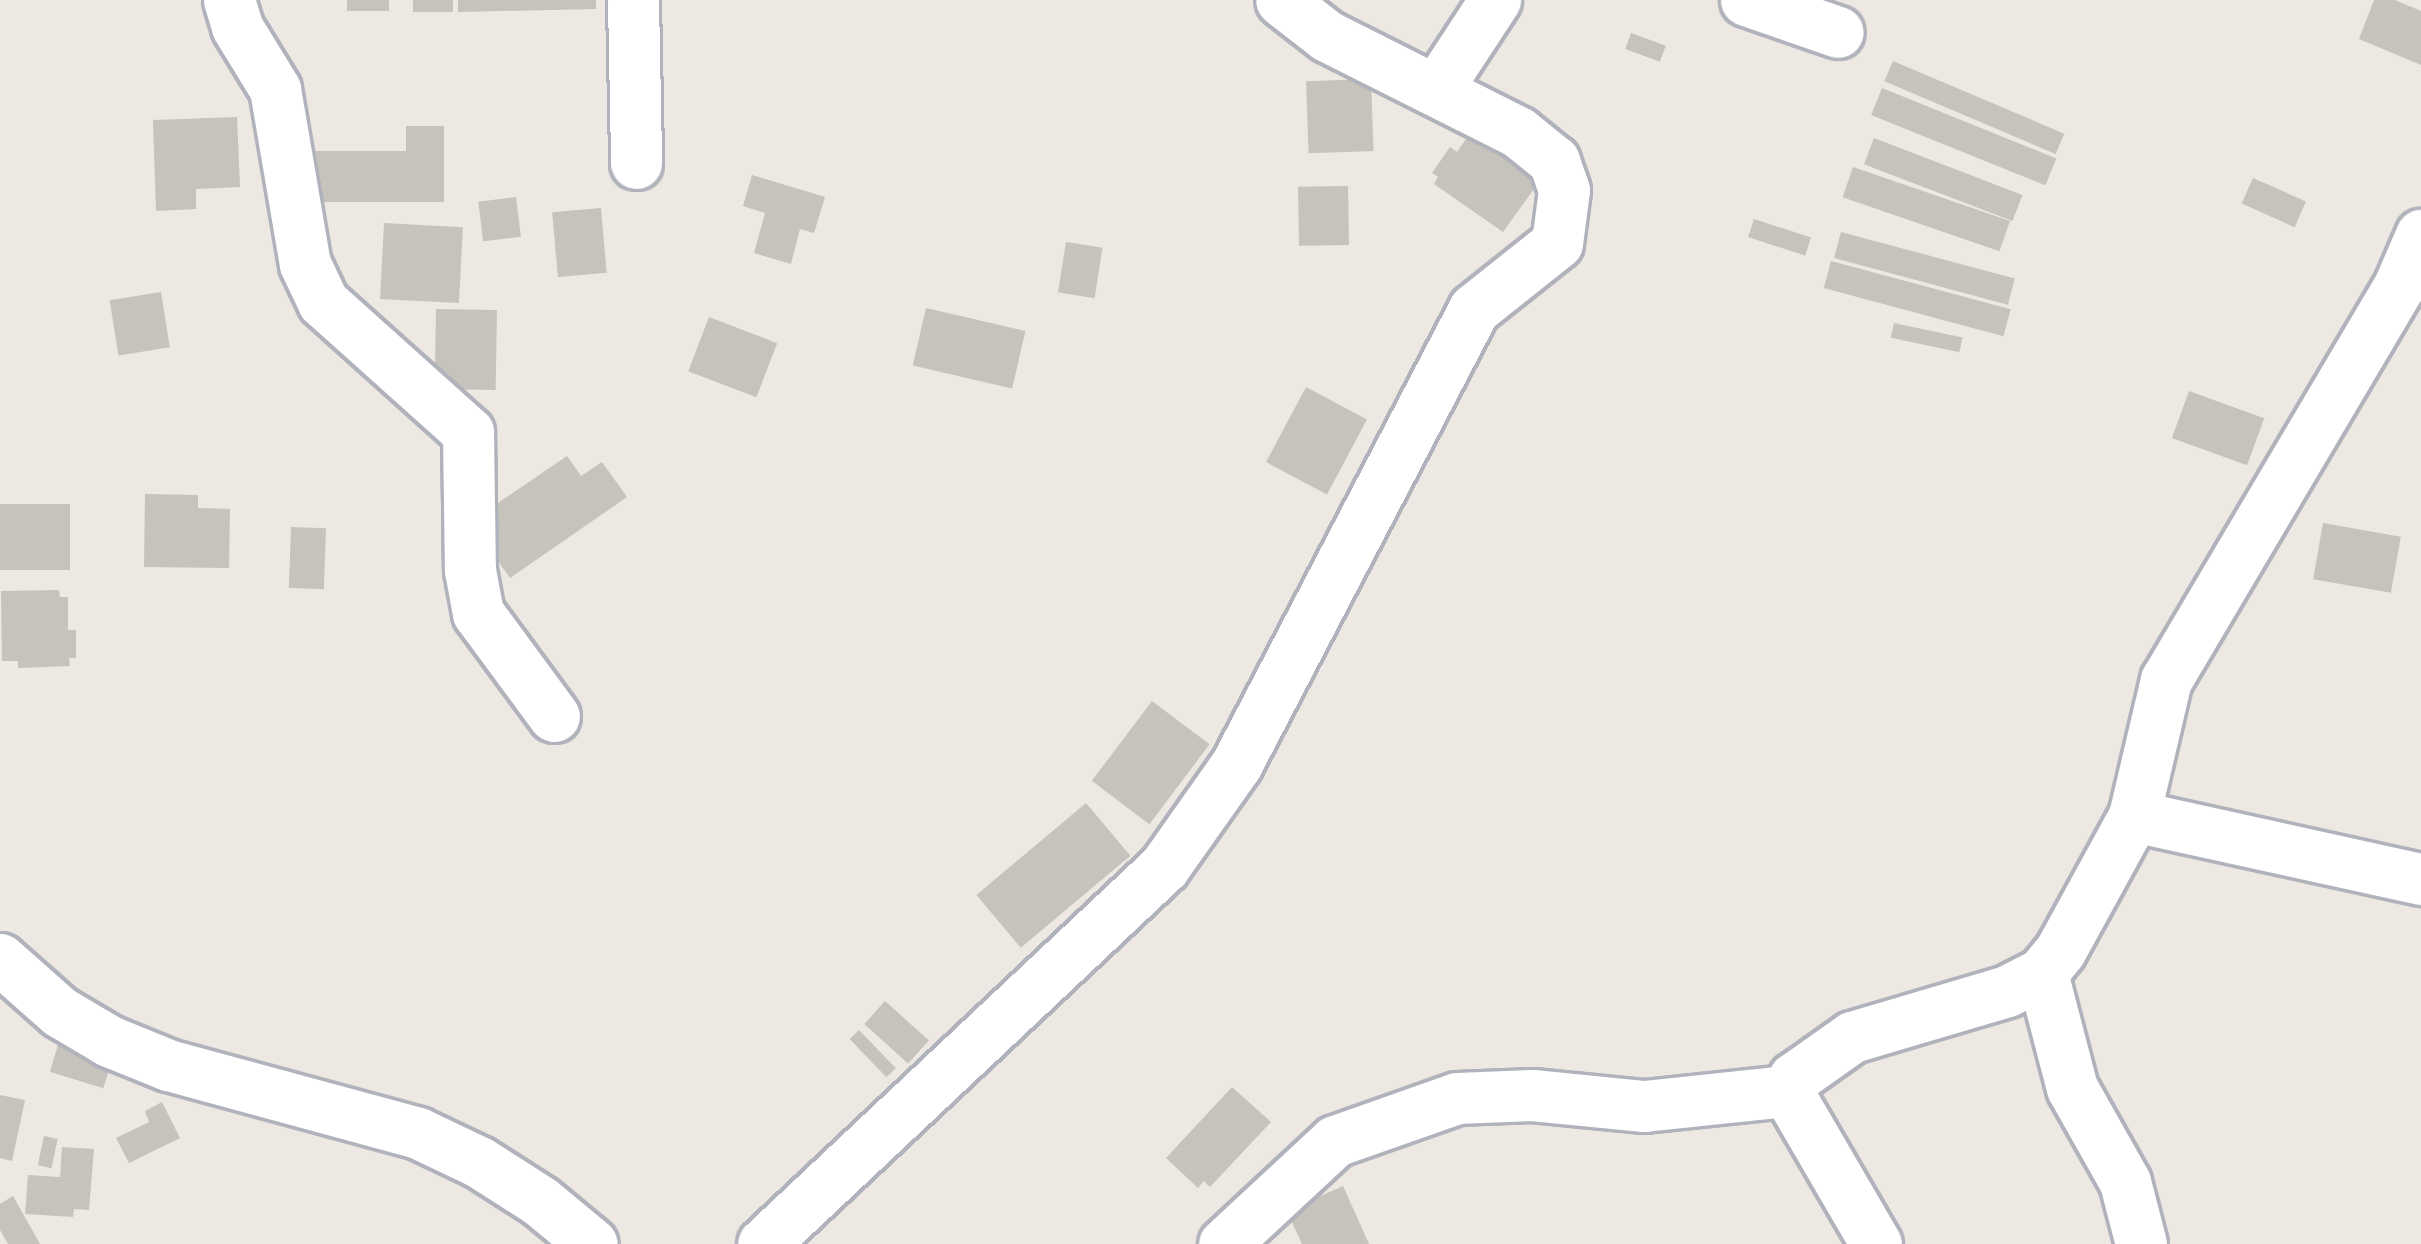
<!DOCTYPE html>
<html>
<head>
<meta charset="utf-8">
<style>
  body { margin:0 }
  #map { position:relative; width:2421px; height:1244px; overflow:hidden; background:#ede8e1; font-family:Quicksand,sans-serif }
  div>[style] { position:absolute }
  .building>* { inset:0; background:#c6c2bc; transform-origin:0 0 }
  .roads { filter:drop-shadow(3px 0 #b1b3bc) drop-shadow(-3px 0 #b1b3bc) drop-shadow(0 3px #b1b3bc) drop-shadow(0 -3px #b1b3bc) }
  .minor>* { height:51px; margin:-25.5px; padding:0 25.5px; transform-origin:25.5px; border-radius:25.5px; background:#fff }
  span { translate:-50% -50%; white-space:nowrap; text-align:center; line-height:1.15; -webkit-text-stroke:9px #fff; paint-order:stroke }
</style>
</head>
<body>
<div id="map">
  <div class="building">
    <div style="left:347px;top:0;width:42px;height:11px"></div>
    <div style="left:413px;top:0;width:40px;height:12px"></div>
    <div style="clip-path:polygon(458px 0,596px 0,596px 9px,458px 12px)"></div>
    <div style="clip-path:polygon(2374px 0,2395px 0,2421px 11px,2421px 65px,2359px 39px)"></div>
    <div style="left:1631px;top:33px;width:37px;height:17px;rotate:20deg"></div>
    <div style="left:1893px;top:61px;width:186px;height:22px;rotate:23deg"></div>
    <div style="left:1371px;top:79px;width:72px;height:65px;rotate:88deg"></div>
    <div style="left:1882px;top:88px;width:188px;height:29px;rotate:22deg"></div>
    <div style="clip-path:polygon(237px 117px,240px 187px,196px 189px,196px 209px,156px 211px,153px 120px)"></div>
    <div style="clip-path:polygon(406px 126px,444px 126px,444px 202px,315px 202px,315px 151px,406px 151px)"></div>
    <div style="clip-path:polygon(1470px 133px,1539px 182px,1503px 232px,1434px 184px,1438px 177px,1432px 173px,1450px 147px,1457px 152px)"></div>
    <div style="left:1874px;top:138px;width:159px;height:28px;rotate:21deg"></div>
    <div style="left:1853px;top:167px;width:166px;height:32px;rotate:19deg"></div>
    <div style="clip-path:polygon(752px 175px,825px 197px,814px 233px,800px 229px,791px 264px,754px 253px,765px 213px,743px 206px)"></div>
    <div style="left:2253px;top:178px;width:58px;height:28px;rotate:24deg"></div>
    <div style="left:1348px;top:186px;width:59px;height:50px;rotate:89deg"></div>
    <div style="left:516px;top:197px;width:40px;height:38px;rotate:83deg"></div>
    <div style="left:601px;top:208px;width:65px;height:49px;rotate:85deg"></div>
    <div style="left:1754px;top:219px;width:60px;height:19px;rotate:18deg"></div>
    <div style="left:384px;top:223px;width:79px;height:76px;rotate:3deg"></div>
    <div style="left:1841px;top:232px;width:180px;height:27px;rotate:15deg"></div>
    <div style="left:1066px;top:242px;width:37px;height:51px;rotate:9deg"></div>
    <div style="left:1831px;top:261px;width:186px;height:28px;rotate:15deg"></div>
    <div style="left:161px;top:292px;width:56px;height:52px;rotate:81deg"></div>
    <div style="left:926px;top:308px;width:102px;height:59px;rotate:13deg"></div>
    <div style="left:436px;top:309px;width:61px;height:80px;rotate:1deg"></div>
    <div style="left:709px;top:317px;width:73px;height:58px;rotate:21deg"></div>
    <div style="left:1894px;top:323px;width:70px;height:15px;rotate:12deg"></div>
    <div style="left:1306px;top:387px;width:69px;height:85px;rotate:28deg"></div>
    <div style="left:2189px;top:391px;width:80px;height:50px;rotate:20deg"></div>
    <div style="clip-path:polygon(567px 456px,581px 476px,602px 462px,627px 497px,510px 578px,470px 522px)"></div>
    <div style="clip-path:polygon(145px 494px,198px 495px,198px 508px,230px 509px,229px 568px,144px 567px)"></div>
    <div style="left:0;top:504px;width:70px;height:66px"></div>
    <div style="left:2323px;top:523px;width:79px;height:57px;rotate:10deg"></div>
    <div style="left:291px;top:527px;width:35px;height:61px;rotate:2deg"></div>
    <div style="clip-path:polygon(59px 590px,60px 597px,68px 597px,68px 630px,76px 630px,76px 658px,69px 658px,70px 666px,18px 668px,18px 661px,2px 661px,1px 591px)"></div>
    <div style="left:1152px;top:701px;width:72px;height:100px;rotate:37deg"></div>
    <div style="left:1086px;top:803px;width:69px;height:143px;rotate:50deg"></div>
    <div style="left:885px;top:1001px;width:59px;height:31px;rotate:42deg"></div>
    <div style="left:859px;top:1030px;width:53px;height:13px;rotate:46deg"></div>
    <div style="left:58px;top:1045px;width:56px;height:28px;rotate:17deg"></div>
    <div style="clip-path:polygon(1232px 1087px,1271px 1122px,1210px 1187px,1204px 1181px,1198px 1188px,1166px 1158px)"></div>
    <div style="clip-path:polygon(0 1095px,25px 1100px,12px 1161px,0 1158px)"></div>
    <div style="clip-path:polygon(162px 1102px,180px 1138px,129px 1163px,116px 1138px,149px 1122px,145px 1111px)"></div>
    <div style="left:44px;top:1136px;width:14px;height:30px;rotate:12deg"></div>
    <div style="clip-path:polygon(62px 1147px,94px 1149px,89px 1210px,74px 1209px,73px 1217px,25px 1214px,28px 1175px,60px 1177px)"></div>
    <div style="clip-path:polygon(1343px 1186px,1369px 1244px,1302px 1244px,1287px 1211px)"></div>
    <div style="clip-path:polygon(13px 1196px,40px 1244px,8px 1244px,0 1230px,0 1204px)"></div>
  </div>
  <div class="roads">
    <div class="minor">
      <div style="left:229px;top:0;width:28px;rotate:73deg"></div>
      <div style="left:237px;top:27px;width:73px;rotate:58.5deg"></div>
      <div style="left:275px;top:89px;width:178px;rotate:80.3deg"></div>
      <div style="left:305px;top:264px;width:42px;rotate:64.7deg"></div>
      <div style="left:323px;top:302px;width:195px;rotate:41.9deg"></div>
      <div style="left:468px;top:432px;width:138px;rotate:89.2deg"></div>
      <div style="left:470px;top:570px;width:44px;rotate:79.5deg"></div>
      <div style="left:478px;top:613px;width:128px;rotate:53.6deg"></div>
      <div style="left:633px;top:0;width:163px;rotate:88.9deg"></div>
      <div style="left:1746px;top:0;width:97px;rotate:19.2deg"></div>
      <div style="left:1436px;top:90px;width:108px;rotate:-56.8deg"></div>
      <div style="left:2134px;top:816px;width:294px;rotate:12.4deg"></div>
      <div style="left:0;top:959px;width:80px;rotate:41.5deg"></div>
      <div style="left:60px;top:1012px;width:57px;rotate:30.6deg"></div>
      <div style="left:109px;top:1041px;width:64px;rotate:22.1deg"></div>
      <div style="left:168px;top:1065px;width:259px;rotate:15.2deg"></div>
      <div style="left:418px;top:1133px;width:68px;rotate:25.4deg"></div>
      <div style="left:479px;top:1162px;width:72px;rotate:32.6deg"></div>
      <div style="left:540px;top:1201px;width:67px;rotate:39.6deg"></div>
      <div style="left:2042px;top:973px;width:119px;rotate:75.4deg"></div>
      <div style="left:2072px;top:1088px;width:108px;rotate:60.6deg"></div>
      <div style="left:2125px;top:1182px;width:64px;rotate:75.5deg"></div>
      <div style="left:1787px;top:1091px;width:15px;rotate:-62deg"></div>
      <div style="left:1794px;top:1078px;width:71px;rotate:-35.3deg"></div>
      <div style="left:1852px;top:1037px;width:162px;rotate:-16.5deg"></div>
      <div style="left:2007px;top:991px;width:39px;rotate:-27deg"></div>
      <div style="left:2042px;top:973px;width:28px;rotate:-51deg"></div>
      <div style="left:2060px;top:951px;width:154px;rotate:-61.3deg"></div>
      <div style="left:2134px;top:816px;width:140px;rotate:-76.8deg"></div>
      <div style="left:2166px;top:680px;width:458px;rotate:-59.4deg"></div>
      <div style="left:2399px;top:286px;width:56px;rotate:-66.7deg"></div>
      <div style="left:763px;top:1244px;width:550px;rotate:-43.23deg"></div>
      <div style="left:1164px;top:867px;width:125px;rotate:-54.8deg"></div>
      <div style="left:1236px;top:765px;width:514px;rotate:-62.44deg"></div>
      <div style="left:1474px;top:309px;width:106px;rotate:-38.5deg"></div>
      <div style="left:1557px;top:243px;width:53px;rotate:-82.5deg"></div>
      <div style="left:1564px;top:190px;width:31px;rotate:-109deg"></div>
      <div style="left:1554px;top:161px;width:46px;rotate:-141.1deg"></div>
      <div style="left:1518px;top:132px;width:214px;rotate:-153.3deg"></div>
      <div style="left:1327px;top:36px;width:58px;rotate:-142deg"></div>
      <div style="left:1224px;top:1244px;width:151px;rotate:-42.9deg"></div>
      <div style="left:1335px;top:1141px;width:129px;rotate:-19.4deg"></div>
      <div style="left:1457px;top:1098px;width:75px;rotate:-2.3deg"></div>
      <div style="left:1532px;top:1095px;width:113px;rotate:5.6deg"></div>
      <div style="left:1644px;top:1106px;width:144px;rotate:-6deg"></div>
      <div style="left:1787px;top:1091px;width:177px;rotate:59.8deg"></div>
    </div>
  </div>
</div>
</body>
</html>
